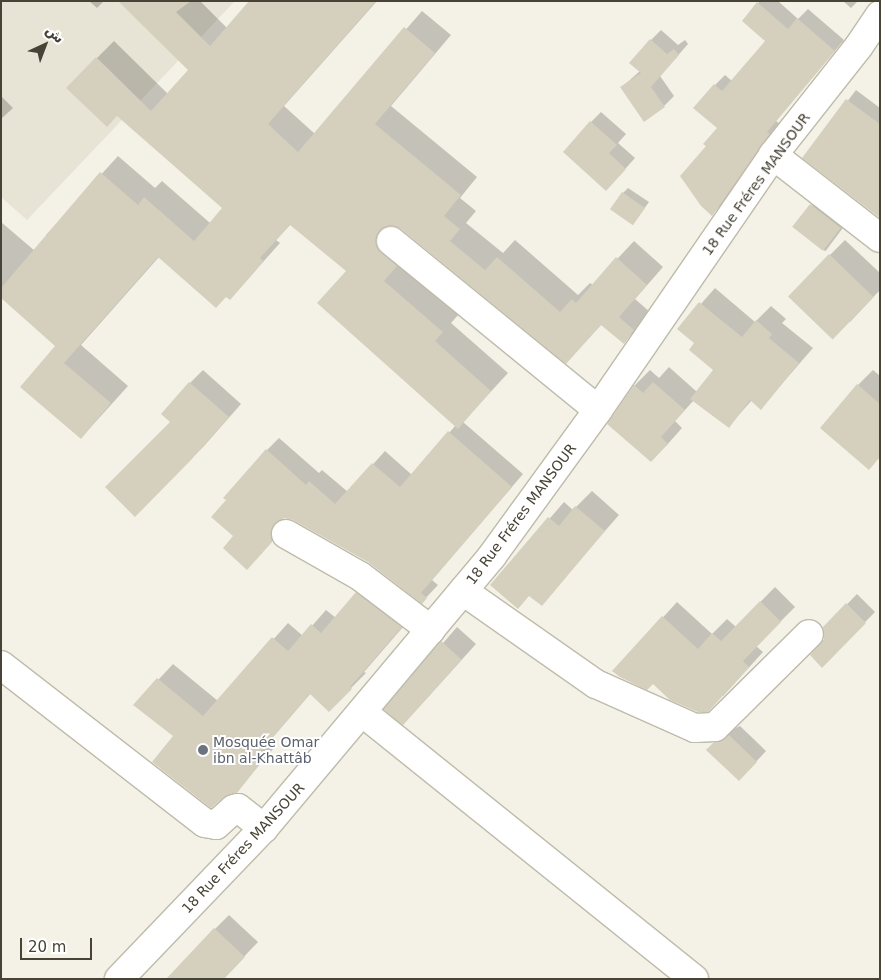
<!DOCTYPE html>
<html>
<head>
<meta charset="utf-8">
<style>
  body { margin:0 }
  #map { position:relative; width:881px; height:980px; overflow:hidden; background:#f4f2e7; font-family:"DejaVu Sans",Vazirmatn,sans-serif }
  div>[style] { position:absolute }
  .residential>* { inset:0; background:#e8e4d5 }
  .shadow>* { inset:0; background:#0003; transform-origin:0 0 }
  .building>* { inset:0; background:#d5cfbd; transform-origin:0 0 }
  .roads { filter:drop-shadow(1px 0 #bfbbaa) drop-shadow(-1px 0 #bfbbaa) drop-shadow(0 1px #bfbbaa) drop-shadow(0 -1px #bfbbaa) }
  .minor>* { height:28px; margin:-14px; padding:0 14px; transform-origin:14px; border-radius:14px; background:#fff }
  .dots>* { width:14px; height:14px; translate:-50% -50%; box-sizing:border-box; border:2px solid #fff; border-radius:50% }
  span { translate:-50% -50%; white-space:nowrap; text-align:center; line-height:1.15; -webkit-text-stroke:4px #fff; paint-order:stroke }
  .street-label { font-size:14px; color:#474336 }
  .worship-label { font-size:14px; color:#5b616d }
  .left { translate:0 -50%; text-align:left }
  .frame { position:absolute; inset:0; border:2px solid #474336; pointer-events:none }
  .north { position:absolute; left:20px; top:20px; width:50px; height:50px; -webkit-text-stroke:4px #fff; paint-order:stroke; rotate:43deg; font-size:14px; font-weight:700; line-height:20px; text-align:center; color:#474336 }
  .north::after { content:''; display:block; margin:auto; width:18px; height:22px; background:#474336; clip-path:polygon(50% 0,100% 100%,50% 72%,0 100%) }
  .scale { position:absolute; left:20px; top:938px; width:72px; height:22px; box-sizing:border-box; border:2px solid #474336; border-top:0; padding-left:6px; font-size:15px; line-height:18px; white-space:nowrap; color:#474336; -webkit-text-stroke:4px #fff; paint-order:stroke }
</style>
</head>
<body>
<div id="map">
  <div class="residential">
    <div style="clip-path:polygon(1px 1px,235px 1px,27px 220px,1px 197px)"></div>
  </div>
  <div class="shadow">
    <div style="clip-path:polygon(89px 1px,104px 1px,97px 8px)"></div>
    <div style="clip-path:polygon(120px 1px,200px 1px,227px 28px,251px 1px,377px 1px,284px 106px,315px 134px,422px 11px,451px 35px,391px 106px,477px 177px,460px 198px,476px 211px,466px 223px,503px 253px,515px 240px,578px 295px,590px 283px,593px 285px,634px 241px,663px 267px,635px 299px,650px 312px,641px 325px,624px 342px,602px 324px,566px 362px,402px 228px,393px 224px,394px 229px,459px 314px,451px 323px,508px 373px,463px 422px,523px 474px,432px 580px,438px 585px,422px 602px,369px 561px,294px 519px,283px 518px,284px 528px,259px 556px,235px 536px,267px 450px,279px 438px,319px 473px,322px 470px,348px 492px,385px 451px,412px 475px,456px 425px,347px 270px,291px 224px,276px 240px,280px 243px,230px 299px,159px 257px,81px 345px,128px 386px,81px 438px,57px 346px,1px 296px,1px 222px,35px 251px,48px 236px,46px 235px,118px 156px,155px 188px,162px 181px,210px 223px,224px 208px,118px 114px,97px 58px,114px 41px,168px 94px,189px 70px)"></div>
    <div style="clip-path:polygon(760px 1px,778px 1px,798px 19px,808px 9px,844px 40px,776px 121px,779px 123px,722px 204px,712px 214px,708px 146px,719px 128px,715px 85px,725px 75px,732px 81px,766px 41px,743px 20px)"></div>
    <div style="clip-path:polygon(843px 1px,858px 1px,851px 8px)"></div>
    <div style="clip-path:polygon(661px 30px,678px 45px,685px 40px,688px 44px,660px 76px,674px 96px,664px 106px,622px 87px,640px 71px,651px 40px)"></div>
    <div style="clip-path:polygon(856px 90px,880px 108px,880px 216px,804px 158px)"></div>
    <div style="clip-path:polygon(1px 96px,13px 108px,1px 119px)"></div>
    <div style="clip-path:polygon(601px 112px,626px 134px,618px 143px,635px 158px,616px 179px,591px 122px)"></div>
    <div style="clip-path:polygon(628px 188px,649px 202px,633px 224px,623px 193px)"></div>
    <div style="left:821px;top:194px;width:38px;height:43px;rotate:37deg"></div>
    <div style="clip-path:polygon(845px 240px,880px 273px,880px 290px,850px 322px,830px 255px)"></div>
    <div style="clip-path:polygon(715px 288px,755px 322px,771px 306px,786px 319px,782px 323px,813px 348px,761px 408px,752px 400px,729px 426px,694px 400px,675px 421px,682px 428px,666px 446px,609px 424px,635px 385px,650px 370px,659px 378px,669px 367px,697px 392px,715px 369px,696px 343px,679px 329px)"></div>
    <div style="clip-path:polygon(203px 370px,241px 404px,204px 446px,135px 515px,172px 421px,190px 383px)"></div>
    <div style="clip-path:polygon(873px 370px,880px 376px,880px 457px,858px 385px)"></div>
    <div style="clip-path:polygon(592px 491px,619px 515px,541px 604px,530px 595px,492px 585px,564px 502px,573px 510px)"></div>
    <div style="clip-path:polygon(372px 578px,416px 612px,364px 672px,366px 673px,329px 710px,311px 693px,268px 743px,274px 748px,236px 792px,175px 736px,135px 705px,173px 664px,218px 701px,288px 623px,303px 636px,326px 610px,336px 618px)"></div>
    <div style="clip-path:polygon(775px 587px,795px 607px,756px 646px,763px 652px,723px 696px,653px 682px,614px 671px,677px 602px,712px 634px,727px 619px,736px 627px)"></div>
    <div style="clip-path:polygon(857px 594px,875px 612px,822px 666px,825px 639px,824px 628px)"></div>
    <div style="clip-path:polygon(457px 627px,476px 644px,418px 708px,386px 709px)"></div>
    <div style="clip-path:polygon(740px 726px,766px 751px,739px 780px,708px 750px,725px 733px)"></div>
    <div style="clip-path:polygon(229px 915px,258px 942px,223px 979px,215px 929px)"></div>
  </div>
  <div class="building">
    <div style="clip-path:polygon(118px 1px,191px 1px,176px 12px,210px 46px,249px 1px,376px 1px,268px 124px,298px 152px,404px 27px,435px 53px,375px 124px,461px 195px,444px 216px,460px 229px,450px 241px,485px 270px,497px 257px,560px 312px,572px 299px,576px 303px,616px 257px,647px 285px,619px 317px,634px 330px,624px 344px,601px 325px,566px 364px,401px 229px,393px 226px,385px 227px,379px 231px,376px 238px,376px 246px,397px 266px,384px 281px,443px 332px,435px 341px,491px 391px,458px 429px,317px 303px,346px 271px,290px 225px,260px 258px,264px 261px,230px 300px,226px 297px,216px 308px,158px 257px,64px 363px,111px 403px,81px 439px,20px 387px,55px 346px,1px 298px,1px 288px,100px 172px,138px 205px,144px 197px,194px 241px,222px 208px,117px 116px,107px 127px,66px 88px,96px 57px,151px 111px,188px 70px)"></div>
    <div style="clip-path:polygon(757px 2px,788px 29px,797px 18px,835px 51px,767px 132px,770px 134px,712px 216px,701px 206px,680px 176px,706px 146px,703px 144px,717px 128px,693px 108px,714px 84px,722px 91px,765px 41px,742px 21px)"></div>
    <div style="clip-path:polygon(650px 39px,667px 54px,674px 49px,679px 55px,651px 87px,665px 107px,644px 122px,620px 87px,641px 73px,629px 63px)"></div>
    <div style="clip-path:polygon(846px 99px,880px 124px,880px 218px,802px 158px)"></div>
    <div style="clip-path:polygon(590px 121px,617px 145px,609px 153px,626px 169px,606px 191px,563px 152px)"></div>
    <div style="left:622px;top:192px;width:28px;height:21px;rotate:35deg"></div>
    <div style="left:810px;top:204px;width:39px;height:29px;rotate:38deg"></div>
    <div style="left:829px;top:254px;width:62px;height:59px;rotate:44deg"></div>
    <div style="clip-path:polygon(699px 302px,742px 337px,756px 320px,772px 334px,769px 338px,799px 363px,761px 410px,750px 400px,729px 428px,690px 399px,713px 370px,689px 350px,694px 343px,677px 329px)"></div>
    <div style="clip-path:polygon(189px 382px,229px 417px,191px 460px,135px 517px,105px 487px,170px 422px,161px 414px)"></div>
    <div style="clip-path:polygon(653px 382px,685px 410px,661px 437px,668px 444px,651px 462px,607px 424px,634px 385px,643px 393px)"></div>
    <div style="clip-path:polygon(857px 384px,880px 404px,880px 457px,869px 470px,820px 428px)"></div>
    <div style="clip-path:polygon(448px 431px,512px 487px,421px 593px,427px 598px,422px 604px,368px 562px,293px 520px,285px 518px,278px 521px,273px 526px,270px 534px,272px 542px,247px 570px,223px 548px,233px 536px,211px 517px,226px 500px,223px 498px,266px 449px,306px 485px,309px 481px,335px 504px,372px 463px,400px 487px)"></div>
    <div style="clip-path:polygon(575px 506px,605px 531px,542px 606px,529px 596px,518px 609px,490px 585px,548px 517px,559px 526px)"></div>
    <div style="clip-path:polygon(356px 592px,402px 627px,350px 687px,352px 689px,329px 712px,310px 694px,254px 759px,260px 764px,237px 793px,224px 797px,211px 808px,152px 762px,173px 736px,133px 705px,157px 678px,203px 716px,272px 637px,288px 651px,311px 624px,321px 633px)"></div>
    <div style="clip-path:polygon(760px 601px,781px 622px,743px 661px,749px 667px,708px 712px,698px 712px,670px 700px,653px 684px,647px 690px,620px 677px,612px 671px,662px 616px,698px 649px,712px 633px,721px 641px)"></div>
    <div style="clip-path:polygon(846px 603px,866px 623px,822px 668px,810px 655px,824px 639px,823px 627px)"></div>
    <div style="left:441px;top:641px;width:28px;height:89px;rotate:42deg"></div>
    <div style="clip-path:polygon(729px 735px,757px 762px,739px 781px,706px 750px,713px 743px)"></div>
    <div style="clip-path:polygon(214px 928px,245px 957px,224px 979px,166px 979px)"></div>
  </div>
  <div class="roads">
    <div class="minor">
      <div style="left:773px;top:155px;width:135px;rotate:37.8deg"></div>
      <div style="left:391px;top:241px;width:267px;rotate:39.2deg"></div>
      <div style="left:286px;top:534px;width:85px;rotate:29.6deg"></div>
      <div style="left:360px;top:576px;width:89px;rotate:37.3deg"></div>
      <div style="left:463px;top:591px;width:162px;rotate:35deg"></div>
      <div style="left:596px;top:684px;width:108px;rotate:24deg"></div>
      <div style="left:695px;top:728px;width:20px;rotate:-3deg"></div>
      <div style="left:715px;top:727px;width:132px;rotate:-44.7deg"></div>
      <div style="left:1px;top:665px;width:258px;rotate:37.8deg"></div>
      <div style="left:205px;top:823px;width:11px;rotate:10deg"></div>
      <div style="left:216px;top:825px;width:24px;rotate:-42deg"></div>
      <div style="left:234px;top:809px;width:4px;rotate:-14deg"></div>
      <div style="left:238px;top:808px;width:33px;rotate:38deg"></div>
      <div style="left:362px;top:712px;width:426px;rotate:38.8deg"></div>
      <div style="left:119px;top:979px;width:209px;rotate:-46.2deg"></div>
      <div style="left:264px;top:828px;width:355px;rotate:-50deg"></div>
      <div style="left:492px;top:556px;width:180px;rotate:-54deg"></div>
      <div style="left:598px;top:410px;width:309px;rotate:-55.5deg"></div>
      <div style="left:773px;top:155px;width:139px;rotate:-51.7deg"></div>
      <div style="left:859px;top:46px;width:37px;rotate:-56deg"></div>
    </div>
  </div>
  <div class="dots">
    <div style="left:203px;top:750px;background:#6b7280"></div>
  </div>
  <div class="street-label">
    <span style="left:756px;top:184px;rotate:-54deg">18 Rue Fréres MANSOUR</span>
    <span style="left:521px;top:514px;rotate:-53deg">18 Rue Fréres MANSOUR</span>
    <span style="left:243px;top:848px;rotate:-47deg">18 Rue Fréres MANSOUR</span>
  </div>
  <div class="worship-label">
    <span class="left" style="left:213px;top:750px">Mosquée Omar<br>ibn al-Khattâb</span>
  </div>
  <div class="frame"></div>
  <div class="north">ش</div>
  <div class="scale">20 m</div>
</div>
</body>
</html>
